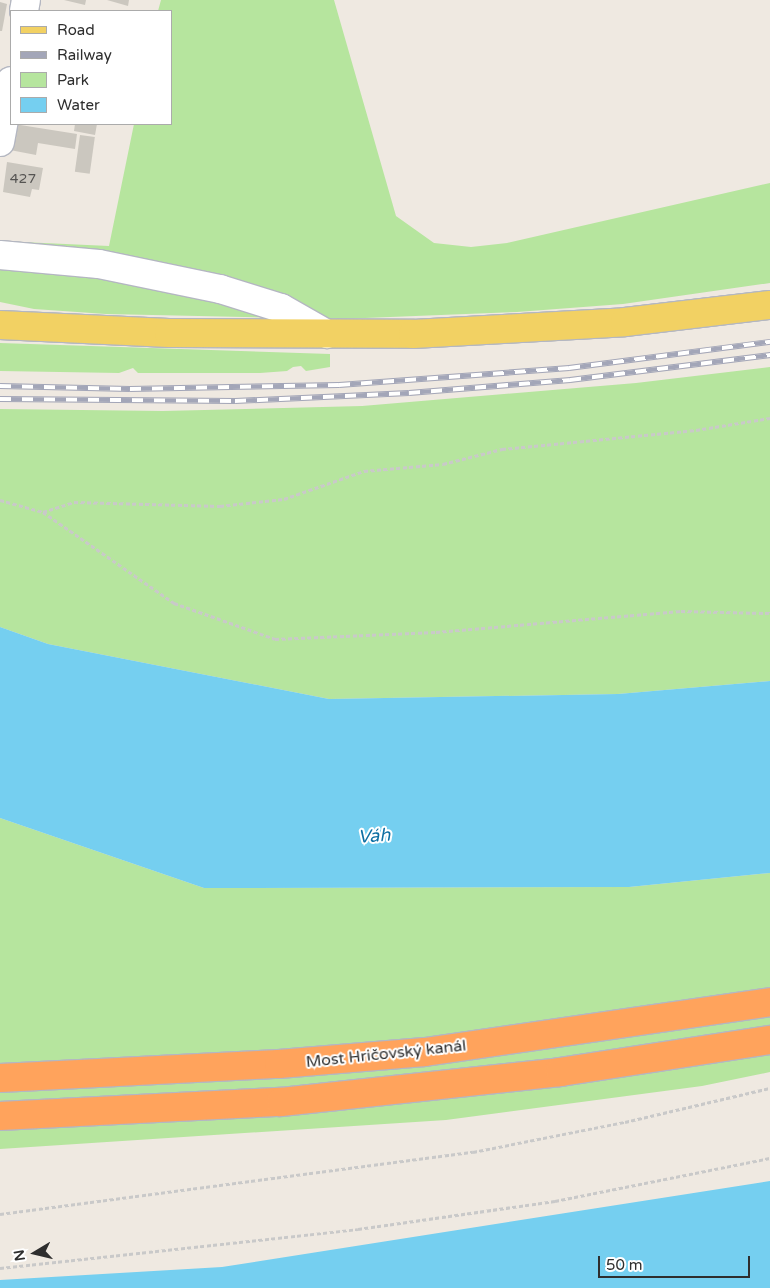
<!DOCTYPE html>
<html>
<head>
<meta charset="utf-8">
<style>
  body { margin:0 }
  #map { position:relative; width:770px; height:1288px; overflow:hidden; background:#efe9e1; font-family:"Varela Round",sans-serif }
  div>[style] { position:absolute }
  .green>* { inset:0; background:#b6e59e }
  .water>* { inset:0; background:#75cff0 }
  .building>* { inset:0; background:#cbc7bf; transform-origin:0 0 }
  .path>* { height:3px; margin-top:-1.5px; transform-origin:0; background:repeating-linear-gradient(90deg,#c9c9c9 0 4px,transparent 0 6.5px) }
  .roads { filter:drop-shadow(1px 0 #b4b7c1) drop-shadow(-1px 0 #b4b7c1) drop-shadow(0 1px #b4b7c1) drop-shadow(0 -1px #b4b7c1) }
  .minor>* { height:28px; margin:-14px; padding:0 14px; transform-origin:14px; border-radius:14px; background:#fff }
  .major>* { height:28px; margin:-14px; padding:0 14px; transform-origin:14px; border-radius:14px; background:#f2d163 }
  .highway>* { height:28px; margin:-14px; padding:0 14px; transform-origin:14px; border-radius:14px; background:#ffa35c }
  .rail>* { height:5.5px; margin-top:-2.75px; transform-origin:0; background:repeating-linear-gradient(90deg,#fff 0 11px,#a3a6b8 0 22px); box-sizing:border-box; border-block:1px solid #a3a6b8 }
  span { translate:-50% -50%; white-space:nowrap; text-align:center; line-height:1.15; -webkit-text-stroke:4px #fff; paint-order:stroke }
  .number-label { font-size:14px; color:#555452 }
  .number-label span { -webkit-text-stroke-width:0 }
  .street-label { font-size:16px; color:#2e2e2e }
  .water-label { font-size:18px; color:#0d6fa3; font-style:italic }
  .legend { position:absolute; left:10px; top:10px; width:162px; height:115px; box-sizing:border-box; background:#fff; border:1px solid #ababab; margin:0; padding:6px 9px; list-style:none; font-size:15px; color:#2e2e2e }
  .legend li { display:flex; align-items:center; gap:10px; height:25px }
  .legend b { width:25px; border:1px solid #ababab }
  .north { position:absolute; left:10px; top:1228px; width:50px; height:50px; -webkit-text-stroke:4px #fff; paint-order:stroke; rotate:261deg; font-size:14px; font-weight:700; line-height:20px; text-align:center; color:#2e2e2e }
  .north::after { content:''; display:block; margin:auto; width:18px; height:22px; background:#2e2e2e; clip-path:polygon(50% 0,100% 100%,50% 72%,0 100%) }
  .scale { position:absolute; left:598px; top:1256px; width:152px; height:22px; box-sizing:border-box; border:2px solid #2e2e2e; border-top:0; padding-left:6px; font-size:15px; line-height:18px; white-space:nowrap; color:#2e2e2e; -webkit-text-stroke:4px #fff; paint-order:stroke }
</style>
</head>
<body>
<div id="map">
  <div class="green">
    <div style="clip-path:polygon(161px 0,334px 0,396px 216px,434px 243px,471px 247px,507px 243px,770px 183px,770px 283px,623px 304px,517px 312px,340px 319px,106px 314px,34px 309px,0 302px,0 241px,109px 246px,134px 124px,171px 124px,171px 11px,158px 11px)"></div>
    <div style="clip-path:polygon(0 343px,330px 354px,330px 367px,306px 371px,301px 366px,293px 367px,287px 371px,260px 373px,138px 373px,133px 368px,119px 373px,0 371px)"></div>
    <div style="clip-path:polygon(770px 367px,770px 681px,618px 694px,329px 699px,48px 644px,0 627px,0 409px,163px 411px,362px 406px,636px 383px)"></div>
    <div style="clip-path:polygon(0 818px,204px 888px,629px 887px,770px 873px,770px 1072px,702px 1086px,446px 1120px,0 1149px)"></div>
  </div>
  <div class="water">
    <div style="clip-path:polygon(0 627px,48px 644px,329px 699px,618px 694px,770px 681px,770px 873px,629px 887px,204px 888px,0 818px)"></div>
    <div style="clip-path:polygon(770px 1181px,770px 1288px,0 1288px,0 1280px,222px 1267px)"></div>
  </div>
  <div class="building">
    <div style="clip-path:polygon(64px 0,86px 0,85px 5px)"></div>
    <div style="clip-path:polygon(107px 0,129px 0,128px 6px)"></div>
    <div style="clip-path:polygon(0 2px,7px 4px,2px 31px,0 31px)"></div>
    <div style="clip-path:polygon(14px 124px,77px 134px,75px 149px,38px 143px,36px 155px,10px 150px)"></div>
    <div style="clip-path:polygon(75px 124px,97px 124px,95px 135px,74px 131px)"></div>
    <div style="left:80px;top:135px;width:15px;height:37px;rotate:8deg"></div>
    <div style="clip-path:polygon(7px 162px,43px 168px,39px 190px,32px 189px,30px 197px,3px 192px)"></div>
  </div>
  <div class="path">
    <div style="left:0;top:500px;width:45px;rotate:15.6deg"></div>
    <div style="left:43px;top:512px;width:160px;rotate:34.8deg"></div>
    <div style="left:174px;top:603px;width:107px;rotate:19.6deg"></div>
    <div style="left:275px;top:639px;width:161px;rotate:-2.5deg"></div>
    <div style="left:436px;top:632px;width:246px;rotate:-4.9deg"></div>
    <div style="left:681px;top:611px;width:89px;rotate:1.3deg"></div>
    <div style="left:43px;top:512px;width:33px;rotate:-18deg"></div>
    <div style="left:74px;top:502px;width:146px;rotate:1.6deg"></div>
    <div style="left:220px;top:506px;width:64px;rotate:-6.2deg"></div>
    <div style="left:284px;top:499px;width:85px;rotate:-19.3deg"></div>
    <div style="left:364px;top:471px;width:79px;rotate:-5.1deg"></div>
    <div style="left:443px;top:464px;width:61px;rotate:-14.3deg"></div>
    <div style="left:502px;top:449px;width:195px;rotate:-5.6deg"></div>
    <div style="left:696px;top:430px;width:75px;rotate:-9.2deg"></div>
    <div style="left:0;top:1214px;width:477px;rotate:-7.5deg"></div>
    <div style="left:473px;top:1152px;width:155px;rotate:-11.2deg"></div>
    <div style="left:625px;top:1122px;width:149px;rotate:-13.2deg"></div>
    <div style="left:0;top:1268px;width:360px;rotate:-6.2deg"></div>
    <div style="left:358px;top:1229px;width:199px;rotate:-8.1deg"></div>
    <div style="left:555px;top:1201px;width:219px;rotate:-11.3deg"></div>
  </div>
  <div class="roads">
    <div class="minor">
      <div style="left:24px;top:11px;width:11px;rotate:-80deg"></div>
      <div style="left:0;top:142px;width:62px;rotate:-79.8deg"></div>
      <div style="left:0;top:255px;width:99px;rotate:5.2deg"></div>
      <div style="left:99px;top:264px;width:124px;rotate:11.7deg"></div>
      <div style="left:220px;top:289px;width:64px;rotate:17.3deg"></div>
      <div style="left:281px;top:308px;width:53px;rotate:29.5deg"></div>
    </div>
    <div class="major">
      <div style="left:0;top:325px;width:169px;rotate:2.7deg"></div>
      <div style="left:169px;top:333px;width:244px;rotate:0.2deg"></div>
      <div style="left:413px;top:334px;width:212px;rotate:-3.2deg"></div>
      <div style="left:625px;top:322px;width:146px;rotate:-6.7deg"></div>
    </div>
    <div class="highway">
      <div style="left:0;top:1078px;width:279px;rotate:-2.9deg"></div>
      <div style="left:279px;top:1064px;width:146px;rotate:-4.7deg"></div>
      <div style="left:425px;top:1052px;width:349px;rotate:-8.2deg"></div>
      <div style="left:0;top:1116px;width:281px;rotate:-2.9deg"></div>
      <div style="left:281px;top:1102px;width:281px;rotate:-6.1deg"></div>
      <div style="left:560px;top:1072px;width:212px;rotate:-8.7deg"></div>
    </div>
  </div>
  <div class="rail">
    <div style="left:0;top:386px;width:130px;rotate:1.3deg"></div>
    <div style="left:130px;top:389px;width:209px;rotate:-1.1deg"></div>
    <div style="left:339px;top:385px;width:231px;rotate:-4.2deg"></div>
    <div style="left:569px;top:368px;width:203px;rotate:-7.4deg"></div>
    <div style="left:0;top:399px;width:235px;rotate:0.5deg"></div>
    <div style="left:235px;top:401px;width:174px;rotate:-2.6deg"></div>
    <div style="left:409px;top:393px;width:162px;rotate:-4.6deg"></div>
    <div style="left:570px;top:380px;width:202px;rotate:-7.1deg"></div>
  </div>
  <div class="number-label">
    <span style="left:23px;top:179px">427</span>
  </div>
  <div class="street-label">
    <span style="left:386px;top:1054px;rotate:-6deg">Most Hričovský kanál</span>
  </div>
  <div class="water-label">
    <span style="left:374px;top:836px;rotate:-4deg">Váh</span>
  </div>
  <ul class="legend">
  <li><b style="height:6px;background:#f2d163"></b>Road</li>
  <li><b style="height:6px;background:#a3a6b8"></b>Railway</li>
  <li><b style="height:14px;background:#b6e59e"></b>Park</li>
  <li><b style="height:14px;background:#75cff0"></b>Water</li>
  </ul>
  <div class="north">N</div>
  <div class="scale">50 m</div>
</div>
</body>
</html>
